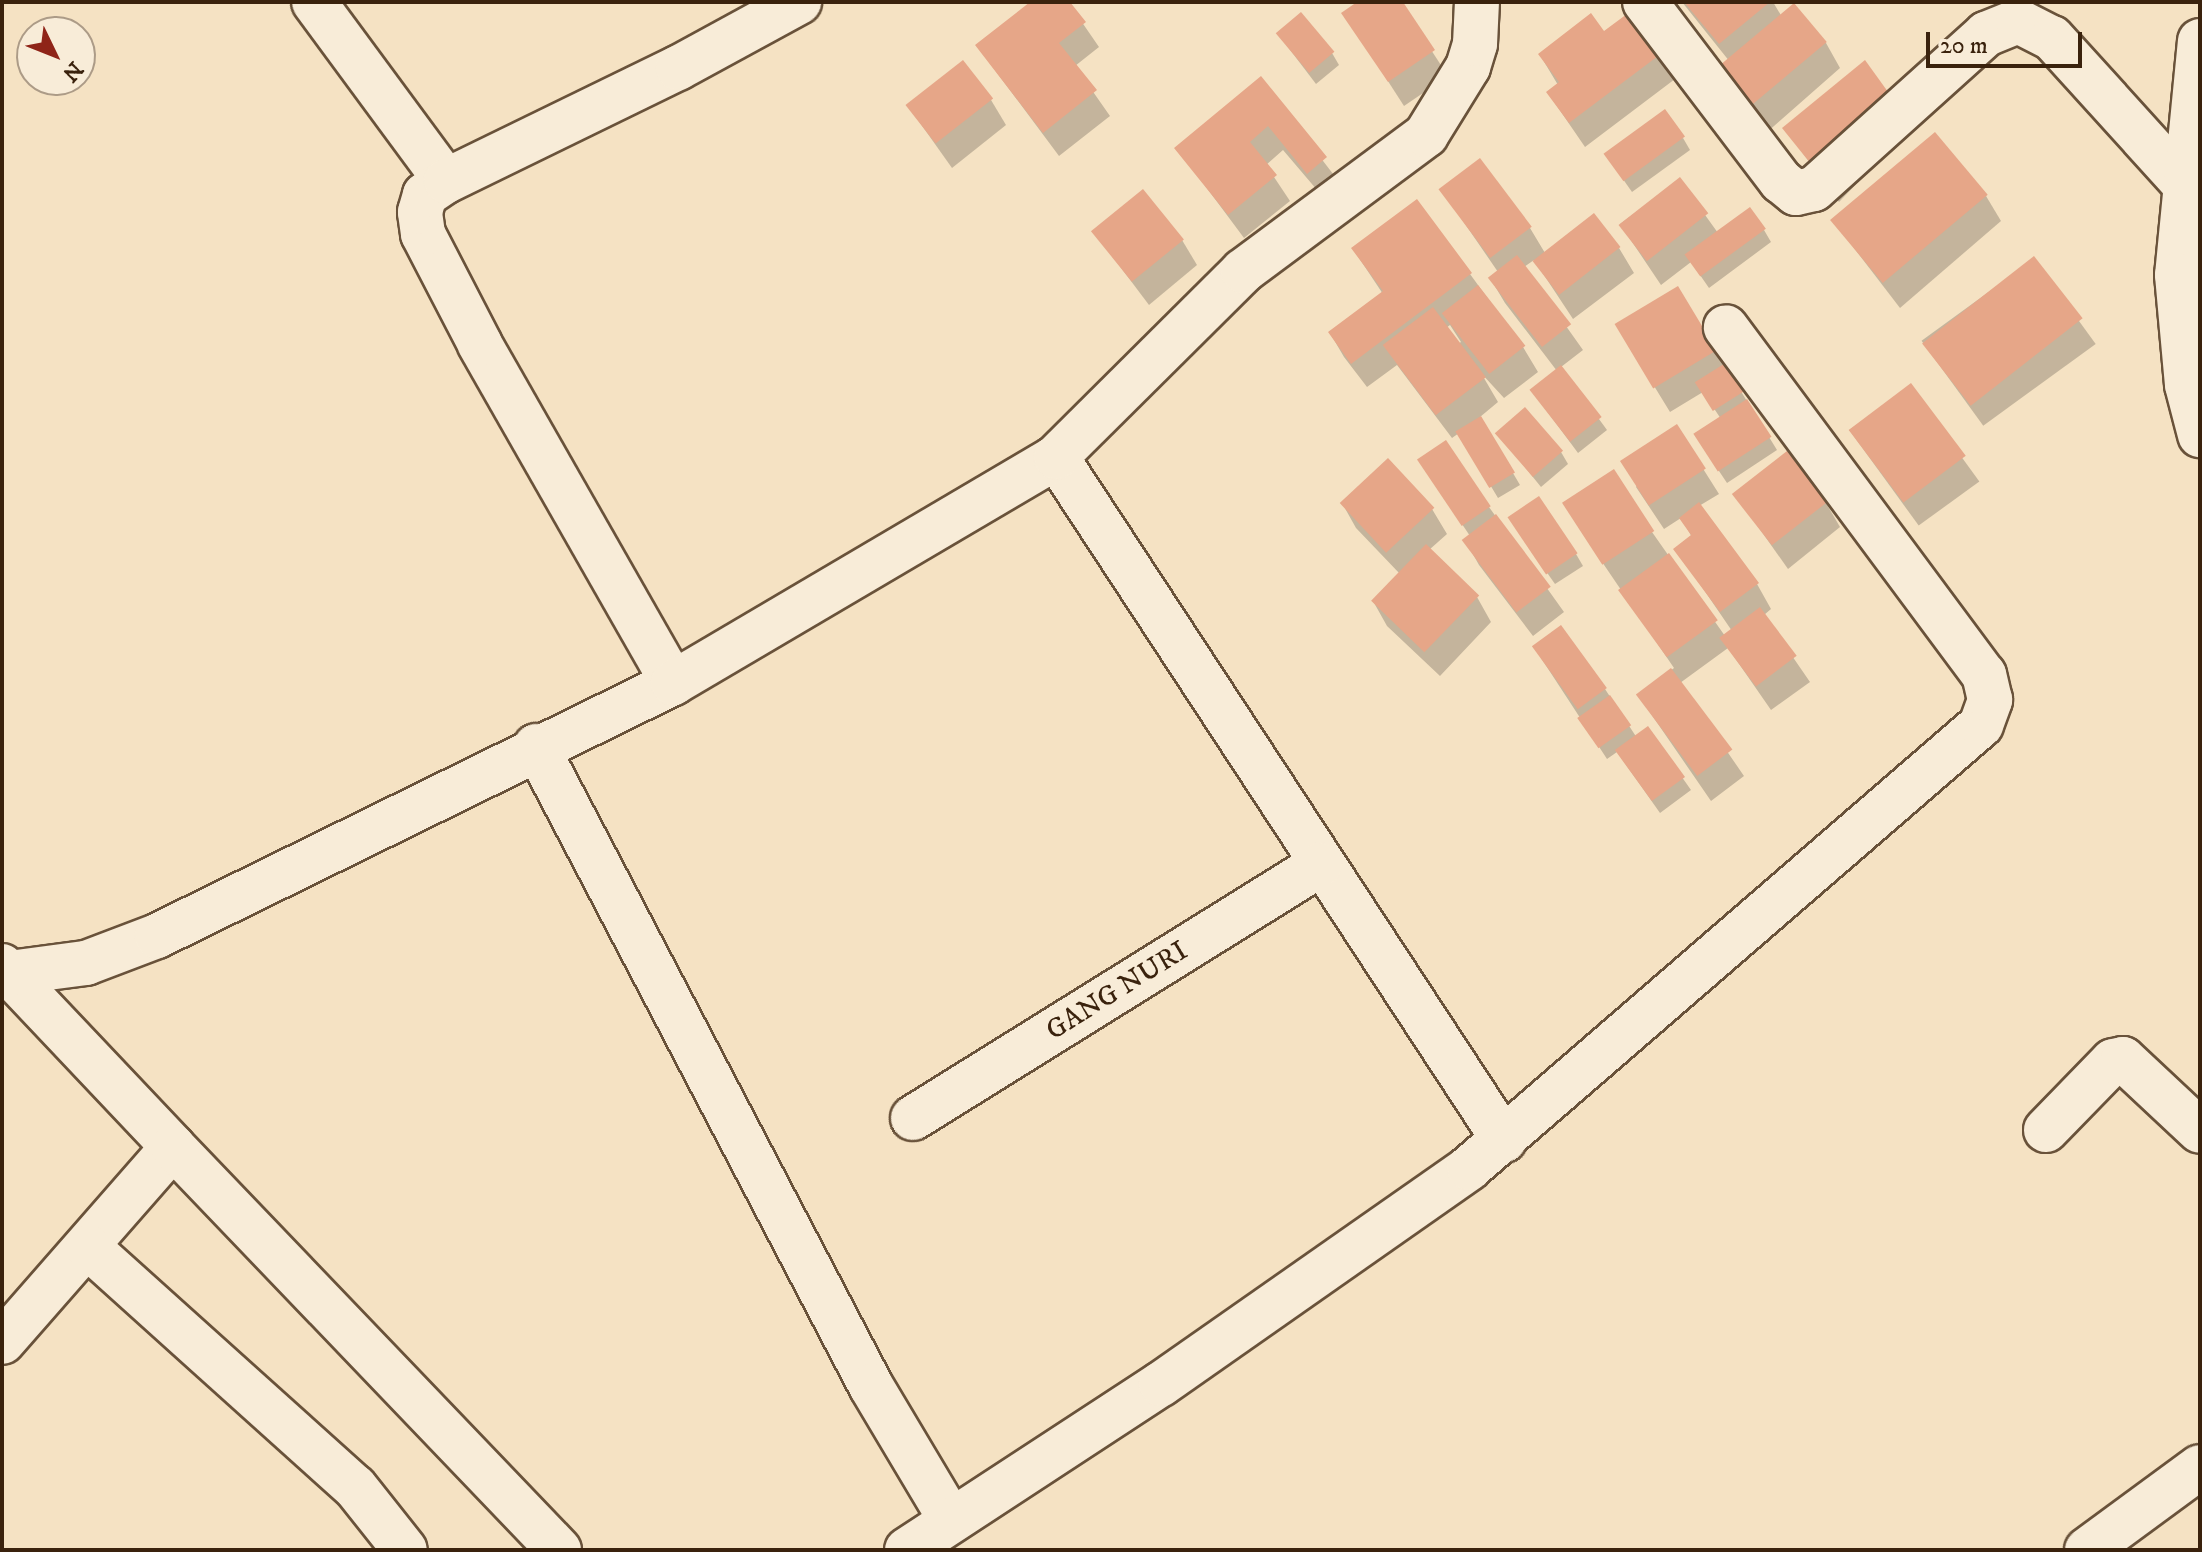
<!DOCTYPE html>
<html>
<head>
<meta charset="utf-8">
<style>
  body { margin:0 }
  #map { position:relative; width:2202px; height:1552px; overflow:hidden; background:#f5e2c3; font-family:"IM FELL DW Pica",serif }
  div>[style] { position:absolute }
  .shadow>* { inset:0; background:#0003; transform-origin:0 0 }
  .building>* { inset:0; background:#e6a688; transform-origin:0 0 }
  .roads { filter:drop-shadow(2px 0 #69523a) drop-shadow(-2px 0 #69523a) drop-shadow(0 2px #69523a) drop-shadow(0 -2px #69523a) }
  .minor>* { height:44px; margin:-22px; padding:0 22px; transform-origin:22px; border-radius:22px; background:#f8ecd8 }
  span { translate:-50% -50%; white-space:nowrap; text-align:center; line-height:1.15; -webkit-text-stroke:8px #f8ecd8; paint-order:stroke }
  .street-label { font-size:28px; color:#3a220d }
  .frame { position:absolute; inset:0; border:4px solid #3a220d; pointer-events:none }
  .north { position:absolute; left:16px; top:16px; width:80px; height:80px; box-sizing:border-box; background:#f8ecd8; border:2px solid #ac9b87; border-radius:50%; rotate:133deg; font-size:22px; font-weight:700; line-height:32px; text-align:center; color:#3a220d }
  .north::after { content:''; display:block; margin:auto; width:28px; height:36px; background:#8f2418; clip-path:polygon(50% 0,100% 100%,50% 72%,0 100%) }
  .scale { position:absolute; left:1926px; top:32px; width:156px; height:36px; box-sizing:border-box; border:4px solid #3a220d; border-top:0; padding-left:10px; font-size:24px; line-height:28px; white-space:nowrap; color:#3a220d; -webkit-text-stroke:6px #f8ecd8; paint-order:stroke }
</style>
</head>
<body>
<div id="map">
  <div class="shadow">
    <div style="clip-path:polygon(1033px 2px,1068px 2px,1099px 47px,1075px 66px,1110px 116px,1059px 156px,977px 46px)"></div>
    <div style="clip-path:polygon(1361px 2px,1400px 2px,1448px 76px,1404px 106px,1344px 13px)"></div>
    <div style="clip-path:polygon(1682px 2px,1773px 2px,1782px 17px,1826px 43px,1840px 68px,1766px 133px,1734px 96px,1730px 62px)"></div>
    <div style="clip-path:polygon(1604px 33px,1660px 54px,1675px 79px,1585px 147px,1548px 93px,1558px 85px,1540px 55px)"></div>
    <div style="clip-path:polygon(1278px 34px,1332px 53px,1339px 65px,1316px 84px)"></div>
    <div style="clip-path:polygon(1260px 79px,1340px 183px,1323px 197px,1283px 150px,1266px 165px,1290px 201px,1244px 238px,1177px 148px)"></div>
    <div style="clip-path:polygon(991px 100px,1006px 125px,952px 168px,908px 106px)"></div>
    <div style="clip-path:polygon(1785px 129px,1909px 129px,1839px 202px)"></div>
    <div style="clip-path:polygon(1683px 138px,1690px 150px,1632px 192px,1606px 155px)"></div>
    <div style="clip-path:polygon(1680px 180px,1718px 233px,1764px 230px,1771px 242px,1709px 288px,1691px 262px,1661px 285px,1620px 224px)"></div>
    <div style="clip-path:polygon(1441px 189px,1530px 228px,1545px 253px,1619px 248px,1634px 273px,1573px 319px,1534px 260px,1524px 267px,1583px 350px,1561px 367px,1607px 430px,1578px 453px,1532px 391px,1557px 371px,1505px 303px,1490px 278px,1498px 272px)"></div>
    <div style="clip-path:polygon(1986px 196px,2001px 221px,1900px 308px,1834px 222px)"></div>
    <div style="clip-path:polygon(1094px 232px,1182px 240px,1197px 265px,1149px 305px)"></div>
    <div style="clip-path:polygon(evenodd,1353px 249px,1470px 274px,1523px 347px,1538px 372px,1504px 398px,1481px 373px,1498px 402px,1480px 417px,1520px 485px,1498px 498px,1459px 433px,1452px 438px,1397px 365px,1367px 387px,1344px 357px,1330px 333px,1383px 294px,1353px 249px,1450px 325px,1461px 342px,1458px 344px,1446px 328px,1450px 325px)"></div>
    <div style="left:2034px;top:259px;width:105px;height:139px;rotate:54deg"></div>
    <div style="clip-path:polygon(1678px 289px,1777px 450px,1727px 483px,1703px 447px,1721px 419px,1703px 392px,1670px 412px,1632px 350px)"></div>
    <div style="left:1910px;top:386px;width:118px;height:75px;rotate:54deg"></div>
    <div style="clip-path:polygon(1676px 426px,1719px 494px,1699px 506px,1757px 584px,1771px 609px,1764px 615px,1810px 682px,1771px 710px,1728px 648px,1680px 683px,1744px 776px,1711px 801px,1638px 695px,1674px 668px,1579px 528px,1652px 532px,1725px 636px,1732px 631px,1676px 549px,1692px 537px,1681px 518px,1664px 529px,1636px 487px)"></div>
    <div style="clip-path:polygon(1498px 434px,1561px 452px,1568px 464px,1541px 487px)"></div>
    <div style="clip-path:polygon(1427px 472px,1489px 507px,1564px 612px,1533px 636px,1479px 565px,1465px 540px,1470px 536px)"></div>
    <div style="clip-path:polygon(1735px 494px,1826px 503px,1840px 527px,1788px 569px)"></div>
    <div style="clip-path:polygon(1342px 503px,1432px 509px,1447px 534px,1429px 550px,1477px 597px,1491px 622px,1440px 676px,1387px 626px,1373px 601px,1400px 574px,1356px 528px)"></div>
    <div style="clip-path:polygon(1517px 530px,1576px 554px,1583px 566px,1555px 584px)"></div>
    <div style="clip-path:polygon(1541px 658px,1605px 689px,1637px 738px,1648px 729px,1691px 790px,1660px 813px,1617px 752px,1607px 759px)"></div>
  </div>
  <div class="building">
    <div style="clip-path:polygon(1030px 2px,1070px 2px,1086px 22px,1059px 43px,1097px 90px,1043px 133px,975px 45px)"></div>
    <div style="clip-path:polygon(1357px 2px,1403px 2px,1435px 50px,1388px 82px,1341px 13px)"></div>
    <div style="clip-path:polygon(1684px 2px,1770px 2px,1719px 44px)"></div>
    <div style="left:1794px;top:3px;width:51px;height:103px;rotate:50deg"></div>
    <div style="clip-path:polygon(1631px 11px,1662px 53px,1569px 123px,1546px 92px,1559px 82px,1538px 54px,1591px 13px,1604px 31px)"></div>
    <div style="left:1301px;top:12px;width:52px;height:33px;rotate:50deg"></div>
    <div style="left:963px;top:60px;width:49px;height:73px;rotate:52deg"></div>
    <div style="clip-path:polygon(1865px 60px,1896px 103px,1823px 179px,1782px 128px)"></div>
    <div style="clip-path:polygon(1261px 76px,1327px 157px,1307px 174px,1268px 126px,1250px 142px,1277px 175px,1228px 215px,1174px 148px)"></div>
    <div style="left:1665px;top:109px;width:34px;height:76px;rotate:54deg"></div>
    <div style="left:1935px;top:132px;width:82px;height:137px;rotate:50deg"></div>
    <div style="left:1480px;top:158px;width:86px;height:52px;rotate:53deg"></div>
    <div style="left:1680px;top:177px;width:46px;height:78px;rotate:52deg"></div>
    <div style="left:1143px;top:189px;width:65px;height:67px;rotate:51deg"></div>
    <div style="clip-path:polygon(1417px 199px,1472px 273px,1351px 364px,1328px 332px,1383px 291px,1351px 248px)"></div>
    <div style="left:1750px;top:207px;width:27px;height:81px;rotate:54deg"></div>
    <div style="left:1594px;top:213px;width:43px;height:78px;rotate:52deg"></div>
    <div style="left:1517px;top:255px;width:88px;height:37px;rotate:52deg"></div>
    <div style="left:2034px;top:256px;width:79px;height:142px;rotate:52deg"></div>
    <div style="left:1478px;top:285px;width:77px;height:46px;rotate:52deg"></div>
    <div style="left:1678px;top:286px;width:75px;height:74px;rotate:59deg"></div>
    <div style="left:1433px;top:307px;width:88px;height:63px;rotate:53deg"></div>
    <div style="left:1727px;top:362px;width:34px;height:38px;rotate:58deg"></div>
    <div style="left:1561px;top:365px;width:66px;height:40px;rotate:52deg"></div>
    <div style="left:1911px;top:383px;width:91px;height:78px;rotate:53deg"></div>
    <div style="left:1747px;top:399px;width:45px;height:64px;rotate:57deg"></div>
    <div style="left:1525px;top:407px;width:58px;height:40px;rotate:49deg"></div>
    <div style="left:1481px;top:416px;width:66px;height:30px;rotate:59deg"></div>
    <div style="left:1677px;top:424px;width:53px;height:68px;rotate:57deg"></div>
    <div style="left:1446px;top:440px;width:80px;height:35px;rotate:56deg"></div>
    <div style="left:1787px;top:451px;width:65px;height:70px;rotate:52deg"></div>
    <div style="left:1388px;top:458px;width:68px;height:66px;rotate:47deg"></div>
    <div style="left:1614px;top:469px;width:74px;height:62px;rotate:57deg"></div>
    <div style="left:1539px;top:496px;width:69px;height:38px;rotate:56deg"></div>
    <div style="clip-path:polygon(1699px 502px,1759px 583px,1720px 612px,1673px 549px,1691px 535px,1679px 518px)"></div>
    <div style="left:1496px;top:514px;width:91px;height:43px;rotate:53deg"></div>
    <div style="left:1426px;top:544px;width:74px;height:79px;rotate:44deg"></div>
    <div style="left:1669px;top:553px;width:83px;height:63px;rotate:54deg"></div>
    <div style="left:1760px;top:607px;width:61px;height:51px;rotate:53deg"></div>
    <div style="left:1561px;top:625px;width:78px;height:36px;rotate:54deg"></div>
    <div style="left:1671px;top:668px;width:102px;height:44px;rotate:53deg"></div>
    <div style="left:1610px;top:695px;width:37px;height:40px;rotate:55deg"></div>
    <div style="left:1648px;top:726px;width:63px;height:41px;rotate:54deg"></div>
  </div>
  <div class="roads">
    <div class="minor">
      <div style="left:314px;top:2px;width:222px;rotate:53.6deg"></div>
      <div style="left:1645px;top:2px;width:225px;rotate:52.8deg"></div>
      <div style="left:1781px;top:181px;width:19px;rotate:39deg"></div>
      <div style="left:1796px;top:193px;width:18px;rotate:-13deg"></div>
      <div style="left:1814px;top:189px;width:232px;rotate:-42deg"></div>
      <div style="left:1986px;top:34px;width:35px;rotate:-22deg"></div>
      <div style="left:2018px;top:21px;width:38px;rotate:27deg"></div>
      <div style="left:2052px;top:38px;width:200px;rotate:47.8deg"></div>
      <div style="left:2200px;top:41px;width:235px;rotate:95.6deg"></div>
      <div style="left:2177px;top:275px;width:110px;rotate:84.8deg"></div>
      <div style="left:2187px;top:385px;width:52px;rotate:75.4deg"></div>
      <div style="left:1056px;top:457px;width:817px;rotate:56.74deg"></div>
      <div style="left:673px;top:683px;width:390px;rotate:-119.7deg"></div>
      <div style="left:480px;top:344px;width:124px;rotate:-117.4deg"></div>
      <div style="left:423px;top:234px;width:22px;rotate:-98deg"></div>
      <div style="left:420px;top:212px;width:18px;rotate:-74deg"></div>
      <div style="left:425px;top:195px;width:25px;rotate:-34deg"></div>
      <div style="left:446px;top:181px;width:258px;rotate:-26deg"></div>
      <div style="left:678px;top:68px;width:138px;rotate:-28.6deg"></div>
      <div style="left:536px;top:746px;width:722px;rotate:62.37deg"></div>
      <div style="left:871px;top:1386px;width:156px;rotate:59.2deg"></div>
      <div style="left:2px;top:966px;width:249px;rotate:46.6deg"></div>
      <div style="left:173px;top:1147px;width:259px;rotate:131.2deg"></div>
      <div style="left:2px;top:974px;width:85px;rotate:-7.5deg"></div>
      <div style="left:86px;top:963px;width:76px;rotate:-20.8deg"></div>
      <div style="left:157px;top:936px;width:575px;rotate:-26.12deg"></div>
      <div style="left:673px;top:683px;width:445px;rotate:-30.5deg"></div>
      <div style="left:1056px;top:457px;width:264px;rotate:-44.8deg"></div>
      <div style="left:1243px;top:271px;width:228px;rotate:-36.6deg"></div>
      <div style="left:1426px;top:135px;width:80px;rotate:-58.3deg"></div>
      <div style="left:1468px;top:67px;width:24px;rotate:-73deg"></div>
      <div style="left:1475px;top:44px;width:42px;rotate:-87.3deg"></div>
      <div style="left:913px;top:1118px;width:479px;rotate:-31.9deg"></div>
      <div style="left:2046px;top:1130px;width:96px;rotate:-45.8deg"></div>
      <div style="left:2113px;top:1061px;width:10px;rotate:-11deg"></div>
      <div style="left:2123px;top:1059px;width:105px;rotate:43.1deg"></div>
      <div style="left:173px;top:1147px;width:558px;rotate:46.23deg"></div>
      <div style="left:88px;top:1247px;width:359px;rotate:42deg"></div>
      <div style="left:355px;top:1487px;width:80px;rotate:51.6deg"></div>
      <div style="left:907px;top:1550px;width:303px;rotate:-33.2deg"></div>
      <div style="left:1161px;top:1384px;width:376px;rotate:-35deg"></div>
      <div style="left:1469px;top:1168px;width:677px;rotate:-40.87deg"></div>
      <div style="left:1981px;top:725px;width:27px;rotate:-70deg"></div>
      <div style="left:1990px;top:700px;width:26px;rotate:-103deg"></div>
      <div style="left:1984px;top:675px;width:433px;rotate:-126.6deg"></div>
      <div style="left:2087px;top:1550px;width:140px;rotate:-36.3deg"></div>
    </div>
  </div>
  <div class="street-label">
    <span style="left:1117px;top:991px;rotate:-32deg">GANG NURI</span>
  </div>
  <div class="frame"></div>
  <div class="north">N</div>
  <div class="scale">20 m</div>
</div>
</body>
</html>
